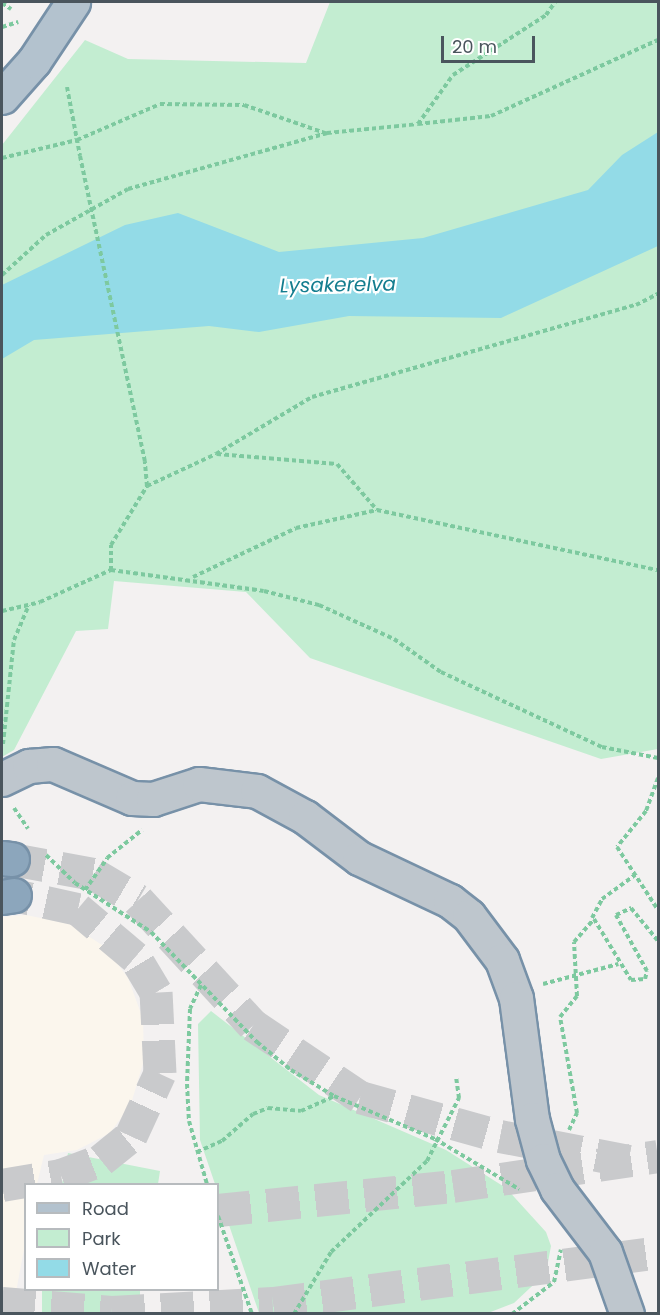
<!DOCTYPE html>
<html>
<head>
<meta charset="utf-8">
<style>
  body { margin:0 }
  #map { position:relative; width:660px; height:1315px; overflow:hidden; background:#f3f1f1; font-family:Poppins,sans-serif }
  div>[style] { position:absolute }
  .commercial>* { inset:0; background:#fbf6ed }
  .green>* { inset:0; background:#c3edd1; transform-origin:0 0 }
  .water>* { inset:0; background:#93dbe7 }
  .highway-tunnel>* { height:33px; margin-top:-16.5px; transform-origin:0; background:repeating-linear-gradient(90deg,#c9cacc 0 33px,transparent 0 49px) }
  .path>* { height:4px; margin-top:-2px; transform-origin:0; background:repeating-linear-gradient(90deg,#7dc99f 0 4.5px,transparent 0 7.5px) }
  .roads { filter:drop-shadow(2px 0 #7791a8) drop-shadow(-2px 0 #7791a8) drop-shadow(0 2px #7791a8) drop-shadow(0 -2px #7791a8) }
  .minor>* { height:33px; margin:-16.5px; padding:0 16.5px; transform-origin:16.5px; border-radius:16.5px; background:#bec6cd }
  .major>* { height:33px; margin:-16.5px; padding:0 16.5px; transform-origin:16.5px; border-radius:16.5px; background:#b3c2ce }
  .highway>* { height:33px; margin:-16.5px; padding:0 16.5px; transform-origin:16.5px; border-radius:16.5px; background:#8ca6bc }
  .path-bridge>* { height:4px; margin-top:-2px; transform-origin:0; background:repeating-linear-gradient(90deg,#7dc99f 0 4.5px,transparent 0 7.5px) }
  span { translate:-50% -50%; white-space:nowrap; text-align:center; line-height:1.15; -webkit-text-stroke:4.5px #fff; paint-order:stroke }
  .water-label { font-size:20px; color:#147d8f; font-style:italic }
  .frame { position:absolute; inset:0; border:3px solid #4a555d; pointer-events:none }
  .legend { position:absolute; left:24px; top:1183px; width:195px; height:108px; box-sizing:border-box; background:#fff; border:2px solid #b7bbbe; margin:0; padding:8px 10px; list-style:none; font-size:18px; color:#4a555d }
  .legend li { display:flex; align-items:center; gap:12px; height:30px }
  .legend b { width:30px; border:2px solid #b7bbbe }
  .scale { position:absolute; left:441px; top:36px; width:94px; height:27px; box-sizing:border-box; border:3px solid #4a555d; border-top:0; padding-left:8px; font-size:18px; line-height:21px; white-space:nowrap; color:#4a555d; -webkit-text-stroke:4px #fff; paint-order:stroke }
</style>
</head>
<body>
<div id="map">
  <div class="commercial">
    <div style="clip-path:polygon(26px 915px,70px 924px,105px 947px,128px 978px,143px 1019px,144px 1060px,131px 1104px,110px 1133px,77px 1150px,44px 1155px,37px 1184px,26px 1184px,25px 1244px,12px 1313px,2px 1313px,2px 917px)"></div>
  </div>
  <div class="green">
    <div style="clip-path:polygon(330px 2px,658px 2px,658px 749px,601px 759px,310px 658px,246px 592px,114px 581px,108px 629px,76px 631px,14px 750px,2px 757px,2px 145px,85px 40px,128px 59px,306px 63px)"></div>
    <div style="clip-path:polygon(211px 1011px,319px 1095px,446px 1150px,506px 1188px,546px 1232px,551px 1246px,546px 1273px,514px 1303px,488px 1313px,259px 1313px,200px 1140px,198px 1024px)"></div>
    <div style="clip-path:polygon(68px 1153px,160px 1171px,158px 1184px,62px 1184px)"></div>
    <div style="left:42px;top:1290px;width:98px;height:23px"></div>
  </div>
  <div class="water">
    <div style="clip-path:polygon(658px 132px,658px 246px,501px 318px,349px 316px,259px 332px,209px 326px,34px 340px,2px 359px,2px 285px,125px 225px,178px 213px,279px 252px,423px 238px,588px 190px,622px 155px)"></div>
  </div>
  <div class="highway-tunnel">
    <div style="left:12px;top:859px;width:83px;rotate:10.4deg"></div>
    <div style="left:94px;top:874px;width:51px;rotate:30.6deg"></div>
    <div style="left:138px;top:900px;width:170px;rotate:47.4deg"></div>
    <div style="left:253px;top:1025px;width:129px;rotate:33.9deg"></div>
    <div style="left:360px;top:1097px;width:145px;rotate:15.6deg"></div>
    <div style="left:500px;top:1136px;width:131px;rotate:11deg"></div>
    <div style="left:2px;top:1185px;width:60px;rotate:-9.6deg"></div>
    <div style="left:61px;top:1175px;width:43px;rotate:-20.6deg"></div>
    <div style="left:101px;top:1160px;width:38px;rotate:-39deg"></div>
    <div style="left:131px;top:1136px;width:69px;rotate:-65.3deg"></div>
    <div style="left:160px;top:1073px;width:81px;rotate:-92.8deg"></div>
    <div style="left:156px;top:992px;width:41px;rotate:-121deg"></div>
    <div style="left:135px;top:957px;width:75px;rotate:-139.9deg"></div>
    <div style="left:78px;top:909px;width:66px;rotate:-167.7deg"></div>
    <div style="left:218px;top:1210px;width:236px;rotate:-5.8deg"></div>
    <div style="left:453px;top:1186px;width:207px;rotate:-8.3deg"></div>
    <div style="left:2px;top:1303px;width:110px;rotate:4.7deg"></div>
    <div style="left:112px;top:1312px;width:161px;rotate:-3.2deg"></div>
    <div style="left:273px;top:1303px;width:388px;rotate:-7.5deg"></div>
  </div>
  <div class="path">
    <div style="left:2px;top:3px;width:11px;rotate:34deg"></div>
    <div style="left:2px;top:27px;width:17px;rotate:-17deg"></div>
    <div style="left:67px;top:87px;width:70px;rotate:79.3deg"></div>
    <div style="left:418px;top:124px;width:73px;rotate:-6.3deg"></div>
    <div style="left:491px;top:116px;width:183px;rotate:-24.5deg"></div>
    <div style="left:2px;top:158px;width:77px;rotate:-13.5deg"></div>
    <div style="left:77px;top:140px;width:90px;rotate:-23.4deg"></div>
    <div style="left:160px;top:104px;width:84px;rotate:0.7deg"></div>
    <div style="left:244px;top:105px;width:86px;rotate:19.1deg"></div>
    <div style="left:2px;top:275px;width:59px;rotate:-42.3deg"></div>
    <div style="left:46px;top:235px;width:94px;rotate:-29.3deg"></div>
    <div style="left:128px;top:189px;width:207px;rotate:-15.7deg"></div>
    <div style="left:327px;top:133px;width:91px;rotate:-5.6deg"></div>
    <div style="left:418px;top:124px;width:60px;rotate:-54.5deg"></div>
    <div style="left:453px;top:75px;width:111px;rotate:-32.8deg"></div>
    <div style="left:546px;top:15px;width:16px;rotate:-55deg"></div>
    <div style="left:217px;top:454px;width:120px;rotate:4.8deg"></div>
    <div style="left:337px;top:464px;width:61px;rotate:49deg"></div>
    <div style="left:377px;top:510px;width:287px;rotate:12.1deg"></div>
    <div style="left:147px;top:486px;width:76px;rotate:-24.9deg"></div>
    <div style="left:216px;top:454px;width:112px;rotate:-30.7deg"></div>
    <div style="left:312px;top:397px;width:337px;rotate:-15.9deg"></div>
    <div style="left:636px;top:305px;width:25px;rotate:-27deg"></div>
    <div style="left:111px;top:570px;width:25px;rotate:-90deg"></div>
    <div style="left:111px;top:545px;width:69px;rotate:-58.6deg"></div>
    <div style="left:147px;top:486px;width:25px;rotate:-95deg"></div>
    <div style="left:193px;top:577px;width:114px;rotate:-25.4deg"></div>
    <div style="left:296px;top:528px;width:83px;rotate:-12.5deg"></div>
    <div style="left:2px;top:611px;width:39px;rotate:-13deg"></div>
    <div style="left:40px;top:602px;width:78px;rotate:-24.3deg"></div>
    <div style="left:111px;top:570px;width:154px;rotate:7.8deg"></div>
    <div style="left:264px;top:591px;width:57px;rotate:14.3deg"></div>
    <div style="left:319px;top:605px;width:82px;rotate:24.4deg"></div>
    <div style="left:394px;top:639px;width:57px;rotate:35.1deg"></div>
    <div style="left:441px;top:672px;width:178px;rotate:25deg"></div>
    <div style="left:602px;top:747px;width:57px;rotate:11.1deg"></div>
    <div style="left:3px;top:744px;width:105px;rotate:-84deg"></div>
    <div style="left:14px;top:640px;width:38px;rotate:-67deg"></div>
    <div style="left:658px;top:778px;width:35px;rotate:110deg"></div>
    <div style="left:646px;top:811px;width:46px;rotate:128.9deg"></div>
    <div style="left:617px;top:847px;width:75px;rotate:56.9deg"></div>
    <div style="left:14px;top:808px;width:25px;rotate:56deg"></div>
    <div style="left:46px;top:855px;width:40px;rotate:44deg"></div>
    <div style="left:75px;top:883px;width:90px;rotate:32.8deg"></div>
    <div style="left:151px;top:932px;width:153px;rotate:46.1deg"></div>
    <div style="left:257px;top:1042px;width:44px;rotate:39.5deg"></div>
    <div style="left:291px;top:1070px;width:50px;rotate:31.2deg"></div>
    <div style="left:334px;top:1096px;width:110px;rotate:23.1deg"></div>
    <div style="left:435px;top:1139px;width:98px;rotate:30.8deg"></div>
    <div style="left:85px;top:890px;width:39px;rotate:-55deg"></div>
    <div style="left:107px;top:858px;width:45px;rotate:-38.7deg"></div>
    <div style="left:592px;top:918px;width:21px;rotate:-62deg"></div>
    <div style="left:602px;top:899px;width:41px;rotate:-36deg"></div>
    <div style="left:543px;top:984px;width:78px;rotate:-14.9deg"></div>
    <div style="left:201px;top:985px;width:26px;rotate:115deg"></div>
    <div style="left:190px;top:1009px;width:75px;rotate:92.3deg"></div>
    <div style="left:187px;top:1084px;width:37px;rotate:87deg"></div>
    <div style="left:189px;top:1121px;width:66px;rotate:74.1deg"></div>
    <div style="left:569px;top:1130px;width:19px;rotate:-65deg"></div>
    <div style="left:577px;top:1113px;width:97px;rotate:-100deg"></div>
    <div style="left:560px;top:1017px;width:27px;rotate:-51deg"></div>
    <div style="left:577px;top:996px;width:54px;rotate:-93.2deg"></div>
    <div style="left:574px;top:942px;width:30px;rotate:-49deg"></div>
    <div style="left:594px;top:919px;width:71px;rotate:58.8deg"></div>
    <div style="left:631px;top:980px;width:14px;rotate:-4deg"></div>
    <div style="left:645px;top:979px;width:8px;rotate:-76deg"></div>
    <div style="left:647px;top:971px;width:64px;rotate:-119deg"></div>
    <div style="left:616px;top:915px;width:17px;rotate:-25deg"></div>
    <div style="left:631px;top:908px;width:43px;rotate:50.7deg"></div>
    <div style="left:197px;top:1152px;width:27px;rotate:-24deg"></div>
    <div style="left:222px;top:1141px;width:41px;rotate:-41.1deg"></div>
    <div style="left:253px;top:1114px;width:16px;rotate:-22deg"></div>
    <div style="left:268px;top:1108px;width:33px;rotate:5deg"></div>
    <div style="left:301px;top:1111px;width:36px;rotate:-24deg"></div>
    <div style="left:218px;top:1216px;width:104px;rotate:70.9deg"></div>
    <div style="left:294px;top:1314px;width:72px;rotate:-59.2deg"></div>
    <div style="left:331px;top:1252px;width:132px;rotate:-43.5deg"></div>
    <div style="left:427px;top:1161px;width:71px;rotate:-63.1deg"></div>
    <div style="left:459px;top:1098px;width:22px;rotate:-98deg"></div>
    <div style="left:512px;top:1314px;width:53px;rotate:-37.3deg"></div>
    <div style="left:554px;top:1282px;width:33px;rotate:-78deg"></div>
  </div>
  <div class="roads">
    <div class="minor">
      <div style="left:2px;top:779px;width:30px;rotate:-26deg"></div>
      <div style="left:29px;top:766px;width:24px;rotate:-5deg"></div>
      <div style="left:53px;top:764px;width:86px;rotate:23.3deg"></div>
      <div style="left:132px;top:798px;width:21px;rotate:3deg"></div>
      <div style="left:153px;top:799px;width:48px;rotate:-18.1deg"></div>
      <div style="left:199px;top:784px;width:58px;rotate:6.9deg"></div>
      <div style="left:257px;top:791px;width:55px;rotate:28.4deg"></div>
      <div style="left:305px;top:817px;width:68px;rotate:37.2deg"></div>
      <div style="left:359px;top:858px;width:101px;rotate:25.3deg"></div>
      <div style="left:450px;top:901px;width:24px;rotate:38deg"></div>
      <div style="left:469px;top:916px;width:55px;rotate:53.1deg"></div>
      <div style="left:502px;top:960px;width:40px;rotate:69.8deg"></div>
      <div style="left:516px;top:998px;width:122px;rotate:82.5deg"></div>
      <div style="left:532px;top:1119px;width:42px;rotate:75deg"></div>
      <div style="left:543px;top:1160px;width:32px;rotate:64deg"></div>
      <div style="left:557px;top:1189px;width:79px;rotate:52.7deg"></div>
      <div style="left:605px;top:1252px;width:66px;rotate:70.5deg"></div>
    </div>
    <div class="major">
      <div style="left:2px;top:97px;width:48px;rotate:-48.4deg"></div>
      <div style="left:34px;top:61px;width:71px;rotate:-56.5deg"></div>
    </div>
    <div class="highway">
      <div style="left:2px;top:858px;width:10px;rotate:6deg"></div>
      <div style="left:2px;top:897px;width:12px;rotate:-9deg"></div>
    </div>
  </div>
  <div class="path-bridge">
    <div style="left:80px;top:156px;width:312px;rotate:78deg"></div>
  </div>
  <div class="water-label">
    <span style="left:338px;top:285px;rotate:-1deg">Lysakerelva</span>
  </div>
  <div class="frame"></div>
  <ul class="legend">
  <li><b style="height:8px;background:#b3c2ce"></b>Road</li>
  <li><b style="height:16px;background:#c3edd1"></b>Park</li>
  <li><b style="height:16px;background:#93dbe7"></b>Water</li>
  </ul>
  <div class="scale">20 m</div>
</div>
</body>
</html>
